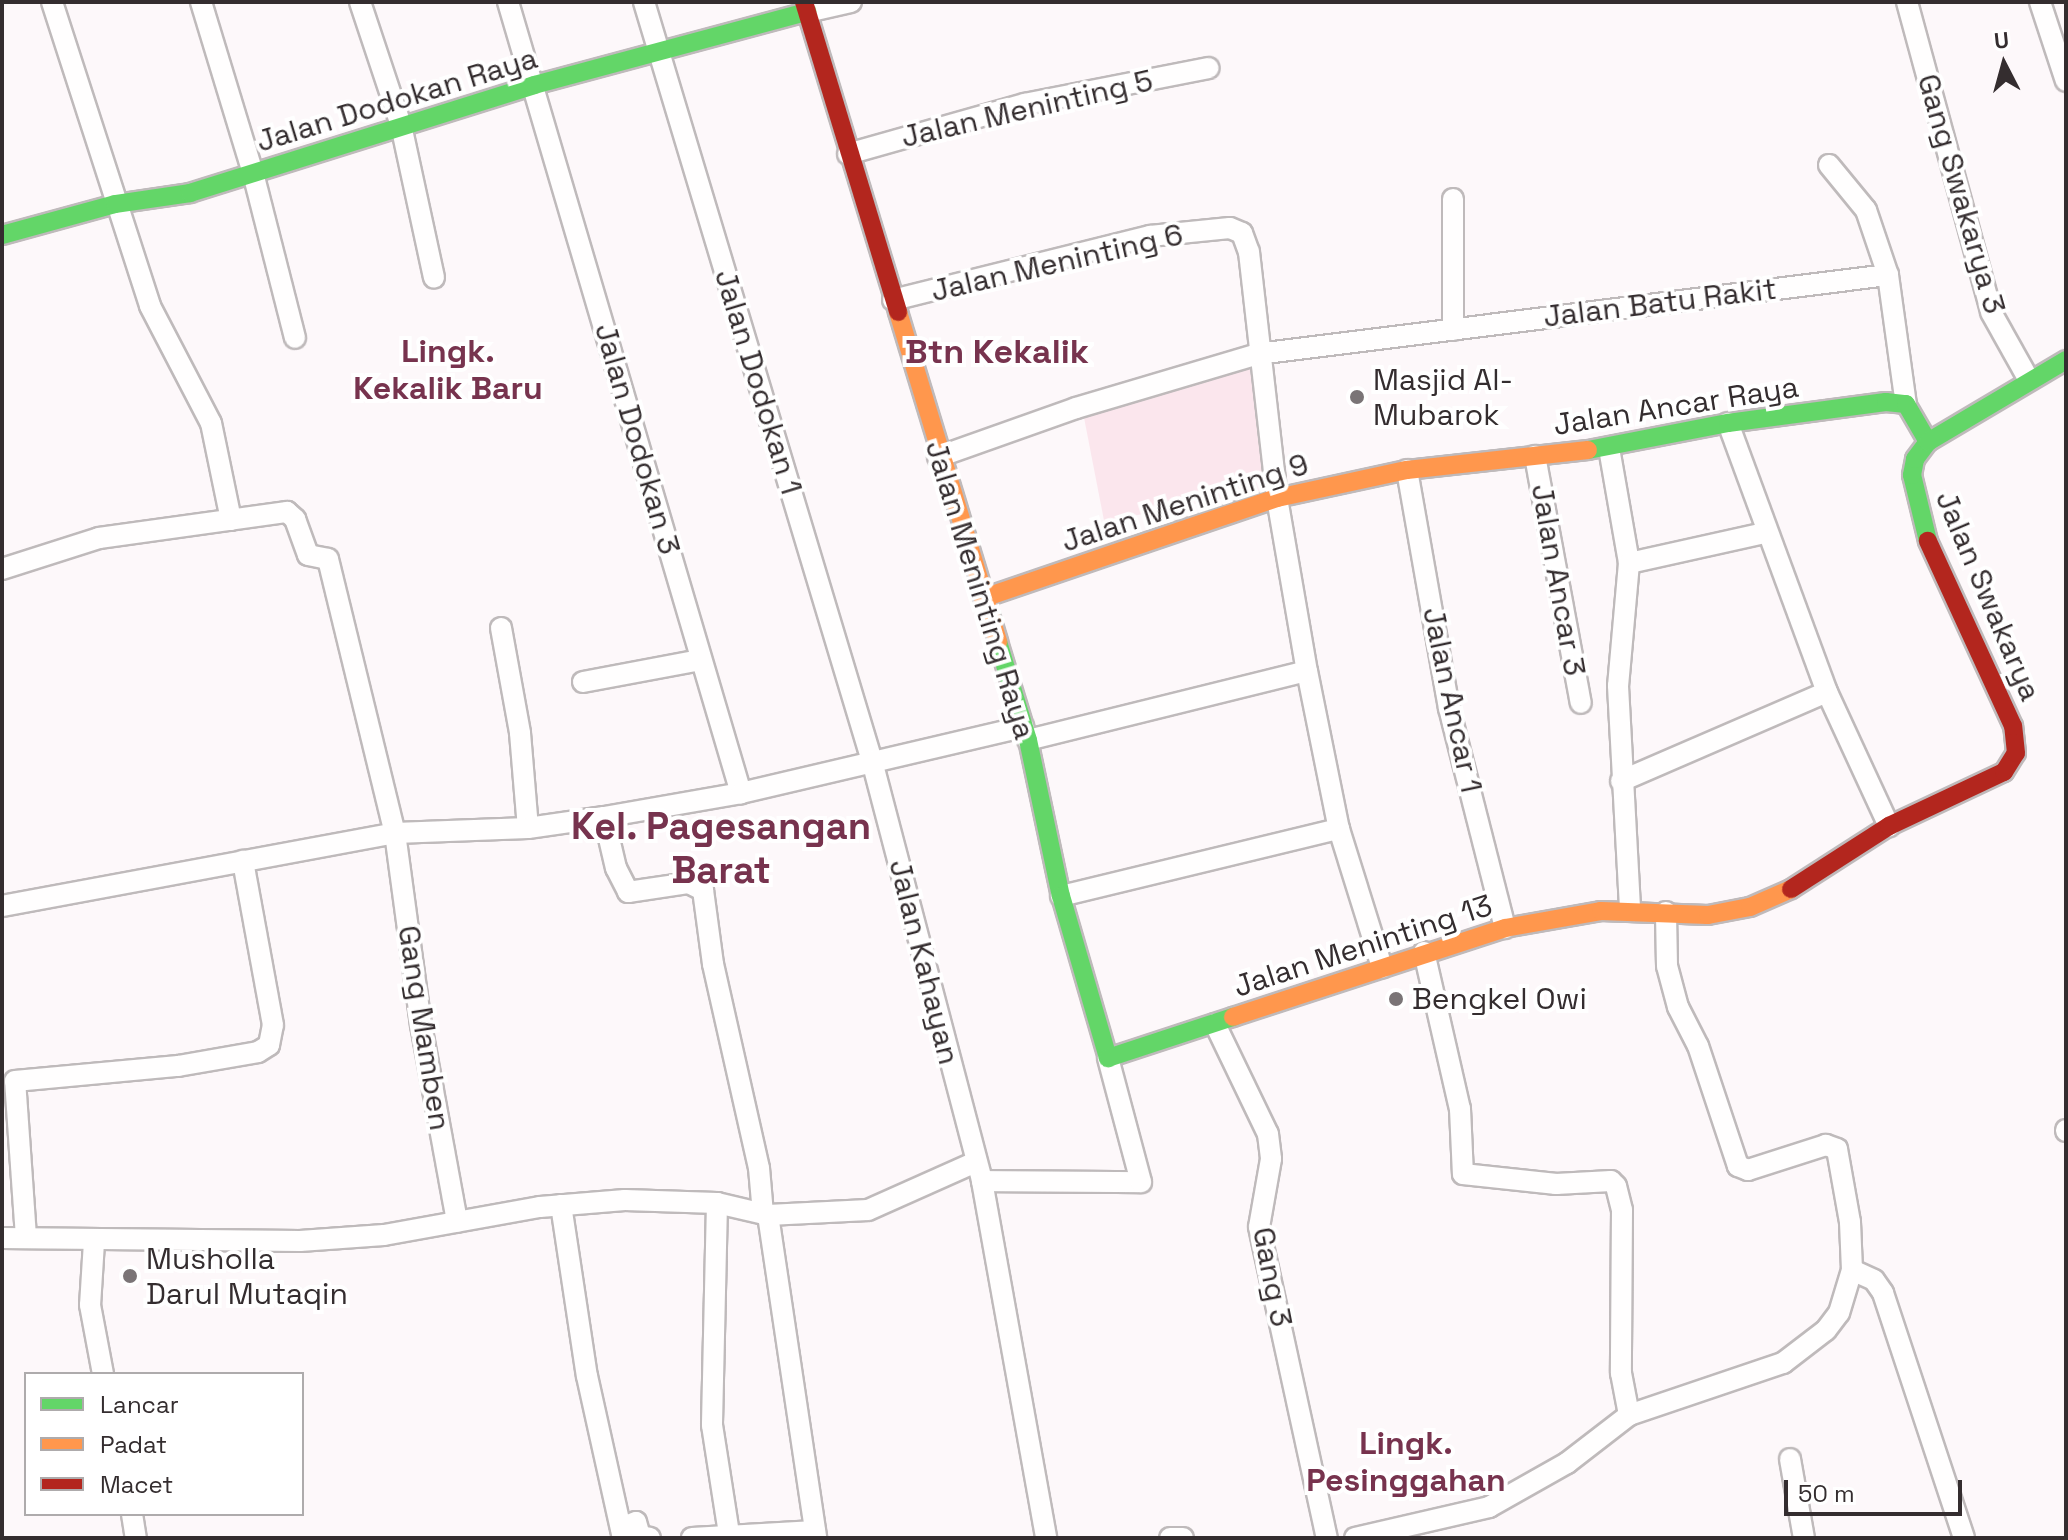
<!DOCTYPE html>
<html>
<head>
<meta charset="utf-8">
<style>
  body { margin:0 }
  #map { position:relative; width:2068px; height:1540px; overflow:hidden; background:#fdf8fa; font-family:"Space Grotesk",sans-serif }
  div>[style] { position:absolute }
  .green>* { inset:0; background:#fbe6ed; transform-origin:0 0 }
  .roads { filter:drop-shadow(2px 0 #bfbabb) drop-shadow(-2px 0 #bfbabb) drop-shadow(0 2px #bfbabb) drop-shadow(0 -2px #bfbabb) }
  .street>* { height:20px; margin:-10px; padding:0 10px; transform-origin:10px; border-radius:10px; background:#fffefe }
  .fast>* { height:18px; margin:-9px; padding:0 9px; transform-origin:9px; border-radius:9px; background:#63d668 }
  .slow>* { height:18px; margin:-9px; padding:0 9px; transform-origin:9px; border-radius:9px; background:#ff974d }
  .jam>* { height:18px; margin:-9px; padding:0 9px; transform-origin:9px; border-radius:9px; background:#b3261e }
  .dots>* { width:22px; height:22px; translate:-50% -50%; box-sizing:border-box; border:4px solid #fff; border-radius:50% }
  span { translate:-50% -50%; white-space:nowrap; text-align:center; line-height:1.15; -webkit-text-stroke:8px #fff; paint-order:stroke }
  .street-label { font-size:30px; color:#342d2f }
  .poi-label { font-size:30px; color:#342d2f }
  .left { translate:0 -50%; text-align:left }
  .neighbourhood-label { font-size:32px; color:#77334e; font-weight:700 }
  .quarter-label { font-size:34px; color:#77334e; font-weight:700 }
  .district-label { font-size:38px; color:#77334e; font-weight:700 }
  .frame { position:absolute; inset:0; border:4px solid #342d2f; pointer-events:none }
  .legend { position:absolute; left:24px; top:1372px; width:280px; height:144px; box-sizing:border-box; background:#fff; border:2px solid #aeabac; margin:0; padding:10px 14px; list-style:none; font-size:24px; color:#342d2f }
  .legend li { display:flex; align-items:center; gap:16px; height:40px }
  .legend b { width:40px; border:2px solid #aeabac }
  .north { position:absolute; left:1964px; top:24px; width:80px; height:80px; -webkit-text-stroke:6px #fff; paint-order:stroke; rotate:354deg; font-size:22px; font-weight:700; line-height:32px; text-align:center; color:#342d2f }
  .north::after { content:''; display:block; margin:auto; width:28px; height:36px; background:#342d2f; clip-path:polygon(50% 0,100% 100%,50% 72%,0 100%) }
  .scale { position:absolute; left:1784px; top:1480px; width:178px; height:36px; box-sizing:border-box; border:4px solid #342d2f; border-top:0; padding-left:10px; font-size:24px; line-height:28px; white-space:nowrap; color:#342d2f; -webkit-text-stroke:6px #fff; paint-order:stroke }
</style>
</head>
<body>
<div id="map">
  <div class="green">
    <div style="left:1249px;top:365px;width:126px;height:172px;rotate:79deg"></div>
  </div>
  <div class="roads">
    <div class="street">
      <div style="left:52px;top:2px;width:319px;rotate:72.1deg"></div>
      <div style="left:150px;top:306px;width:132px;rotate:62.5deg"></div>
      <div style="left:211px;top:423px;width:99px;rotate:78.3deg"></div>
      <div style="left:201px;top:2px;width:179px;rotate:73.1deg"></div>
      <div style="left:253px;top:173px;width:170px;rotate:75.7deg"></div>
      <div style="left:360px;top:2px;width:130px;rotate:71.6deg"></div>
      <div style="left:401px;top:125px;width:156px;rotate:77.8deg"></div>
      <div style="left:508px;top:2px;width:825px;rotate:73.59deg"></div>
      <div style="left:644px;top:2px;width:793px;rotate:73.28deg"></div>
      <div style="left:872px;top:761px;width:434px;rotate:75.3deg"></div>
      <div style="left:982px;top:1181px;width:363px;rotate:79.8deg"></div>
      <div style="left:1907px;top:2px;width:321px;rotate:74.8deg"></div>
      <div style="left:1991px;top:312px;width:78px;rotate:60.8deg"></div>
      <div style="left:2040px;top:2px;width:83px;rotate:71.8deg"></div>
      <div style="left:807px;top:12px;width:45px;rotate:-12.8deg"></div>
      <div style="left:848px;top:154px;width:184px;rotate:-15.8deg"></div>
      <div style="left:1025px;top:104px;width:187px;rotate:-11.1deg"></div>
      <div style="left:1829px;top:165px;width:58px;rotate:50.6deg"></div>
      <div style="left:1866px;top:210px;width:69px;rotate:71.3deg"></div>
      <div style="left:893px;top:300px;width:265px;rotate:-14deg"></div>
      <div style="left:1150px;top:236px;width:80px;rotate:-5.7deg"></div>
      <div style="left:1230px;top:228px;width:13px;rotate:23deg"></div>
      <div style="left:1242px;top:233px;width:20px;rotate:70deg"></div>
      <div style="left:1249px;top:252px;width:248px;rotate:83.5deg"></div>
      <div style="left:1277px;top:498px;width:176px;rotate:80.2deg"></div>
      <div style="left:1307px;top:671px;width:161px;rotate:78.6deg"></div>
      <div style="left:1339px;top:829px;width:145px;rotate:72.7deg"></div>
      <div style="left:1453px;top:330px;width:131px;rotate:-90deg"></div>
      <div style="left:1728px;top:423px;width:287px;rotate:69.8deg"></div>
      <div style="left:1827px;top:692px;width:148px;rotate:65.2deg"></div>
      <div style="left:1609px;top:448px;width:117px;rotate:80.1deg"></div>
      <div style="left:1629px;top:563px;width:123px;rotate:95.1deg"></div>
      <div style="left:1618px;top:686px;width:225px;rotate:86.9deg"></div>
      <div style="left:1535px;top:456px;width:251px;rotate:79.5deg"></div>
      <div style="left:938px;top:457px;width:146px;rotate:-19.5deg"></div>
      <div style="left:1076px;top:408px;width:190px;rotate:-16.5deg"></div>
      <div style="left:1258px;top:354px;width:635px;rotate:-7.15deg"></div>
      <div style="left:1888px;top:275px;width:130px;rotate:82.1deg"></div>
      <div style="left:1407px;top:470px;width:242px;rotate:80deg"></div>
      <div style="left:1449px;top:708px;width:227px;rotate:75.7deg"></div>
      <div style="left:1629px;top:563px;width:138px;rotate:-12.5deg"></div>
      <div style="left:2px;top:569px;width:102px;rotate:-17.7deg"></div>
      <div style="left:99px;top:538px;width:190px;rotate:-7.9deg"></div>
      <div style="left:287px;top:512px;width:11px;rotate:41deg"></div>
      <div style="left:295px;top:519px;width:38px;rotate:70deg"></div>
      <div style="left:308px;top:555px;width:20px;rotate:11deg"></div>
      <div style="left:328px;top:559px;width:282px;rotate:76.3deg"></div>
      <div style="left:395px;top:833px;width:194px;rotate:82.3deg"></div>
      <div style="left:421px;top:1025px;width:200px;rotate:79.6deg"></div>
      <div style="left:501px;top:628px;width:107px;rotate:79.7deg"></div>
      <div style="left:520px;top:733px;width:95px;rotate:85.2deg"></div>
      <div style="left:583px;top:682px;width:120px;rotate:-10.6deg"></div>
      <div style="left:1028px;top:740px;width:287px;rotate:-13.9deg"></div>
      <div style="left:1621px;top:781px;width:224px;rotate:-23.4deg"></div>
      <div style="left:604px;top:817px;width:52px;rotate:76.8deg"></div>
      <div style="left:616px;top:868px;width:27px;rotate:63deg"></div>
      <div style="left:628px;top:892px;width:62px;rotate:-8.4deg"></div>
      <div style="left:689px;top:883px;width:16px;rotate:27deg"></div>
      <div style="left:703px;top:890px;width:75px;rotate:82.3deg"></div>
      <div style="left:713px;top:964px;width:209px;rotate:77.3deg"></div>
      <div style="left:759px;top:1168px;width:46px;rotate:85deg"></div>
      <div style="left:1061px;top:896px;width:286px;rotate:-13.6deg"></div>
      <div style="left:2px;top:906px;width:400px;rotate:-10.5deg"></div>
      <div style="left:395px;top:833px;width:133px;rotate:-2.2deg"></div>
      <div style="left:528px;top:828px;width:77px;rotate:-8.2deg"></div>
      <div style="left:604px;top:817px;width:139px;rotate:-9.9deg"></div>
      <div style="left:741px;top:793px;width:290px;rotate:-13.2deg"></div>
      <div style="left:1424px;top:952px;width:161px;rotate:77.1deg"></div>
      <div style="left:1460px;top:1109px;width:65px;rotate:87.4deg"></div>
      <div style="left:1463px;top:1174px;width:94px;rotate:6.1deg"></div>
      <div style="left:1556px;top:1184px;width:55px;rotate:-3.1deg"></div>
      <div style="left:1611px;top:1181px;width:7px;rotate:45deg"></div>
      <div style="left:1616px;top:1186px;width:25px;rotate:76deg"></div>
      <div style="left:1622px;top:1210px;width:163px;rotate:90.4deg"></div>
      <div style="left:1621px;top:1373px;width:43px;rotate:79.2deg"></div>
      <div style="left:1215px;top:1024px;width:122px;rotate:64.3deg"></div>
      <div style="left:1268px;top:1134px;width:25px;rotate:83deg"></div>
      <div style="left:1271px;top:1159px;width:69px;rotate:100deg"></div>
      <div style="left:1259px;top:1227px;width:318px;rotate:77.7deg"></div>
      <div style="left:2066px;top:1130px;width:1px;rotate:90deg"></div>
      <div style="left:982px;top:1181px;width:159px;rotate:0.4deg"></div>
      <div style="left:1141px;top:1182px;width:128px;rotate:-104.9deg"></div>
      <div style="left:717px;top:1203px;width:222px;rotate:91.3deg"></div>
      <div style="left:712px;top:1425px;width:109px;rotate:81.1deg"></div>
      <div style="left:561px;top:1205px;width:173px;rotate:81.4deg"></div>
      <div style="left:587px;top:1376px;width:166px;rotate:77.5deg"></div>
      <div style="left:768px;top:1215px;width:327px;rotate:81.5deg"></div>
      <div style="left:26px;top:1237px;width:156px;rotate:-94deg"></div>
      <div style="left:15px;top:1081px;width:164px;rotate:-5.3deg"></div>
      <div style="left:178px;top:1066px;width:81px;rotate:-9.9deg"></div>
      <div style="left:258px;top:1052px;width:13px;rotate:-32deg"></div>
      <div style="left:269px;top:1045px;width:20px;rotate:-79deg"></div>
      <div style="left:273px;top:1025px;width:167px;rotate:-100.4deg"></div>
      <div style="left:2px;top:1238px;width:298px;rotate:0.6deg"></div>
      <div style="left:300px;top:1241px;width:84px;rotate:-4.1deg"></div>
      <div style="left:384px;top:1235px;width:158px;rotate:-10.2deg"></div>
      <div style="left:540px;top:1207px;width:85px;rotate:-4.7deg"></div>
      <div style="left:625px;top:1200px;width:92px;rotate:1.9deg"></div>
      <div style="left:717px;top:1203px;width:52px;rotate:13.2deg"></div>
      <div style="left:768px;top:1215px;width:100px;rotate:-2.9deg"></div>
      <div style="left:868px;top:1210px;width:118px;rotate:-24deg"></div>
      <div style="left:94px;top:1242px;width:63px;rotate:93.6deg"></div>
      <div style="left:90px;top:1305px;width:70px;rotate:79.3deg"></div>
      <div style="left:1852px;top:1270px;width:24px;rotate:24deg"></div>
      <div style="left:1874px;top:1280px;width:16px;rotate:55deg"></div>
      <div style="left:1883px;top:1293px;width:258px;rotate:71.7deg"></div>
      <div style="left:1790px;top:1459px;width:80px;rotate:80deg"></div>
      <div style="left:132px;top:1514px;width:24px;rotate:81deg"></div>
      <div style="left:621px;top:1528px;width:16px;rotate:-22deg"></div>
      <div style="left:636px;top:1522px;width:15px;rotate:74deg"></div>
      <div style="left:640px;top:1536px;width:10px;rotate:11deg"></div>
      <div style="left:692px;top:1538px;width:123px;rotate:-3.3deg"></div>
      <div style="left:1170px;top:1538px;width:13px"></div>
      <div style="left:1355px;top:1538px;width:138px;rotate:-13deg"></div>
      <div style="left:1489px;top:1507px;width:90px;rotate:-29.4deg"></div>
      <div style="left:1567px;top:1463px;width:78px;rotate:-37.7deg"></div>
      <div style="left:1629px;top:1415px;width:163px;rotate:-18.7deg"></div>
      <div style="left:1783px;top:1363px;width:54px;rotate:-37.5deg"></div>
      <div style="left:1826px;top:1330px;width:21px;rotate:-53deg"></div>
      <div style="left:1839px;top:1313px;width:45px;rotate:-73.2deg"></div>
      <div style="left:1852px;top:1270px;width:48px;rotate:-92.4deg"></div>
      <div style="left:1850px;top:1222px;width:74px;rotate:-100.1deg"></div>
      <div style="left:1837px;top:1149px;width:12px;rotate:-160deg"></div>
      <div style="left:1826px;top:1145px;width:82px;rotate:162.2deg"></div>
      <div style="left:1748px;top:1170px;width:11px;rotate:-158deg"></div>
      <div style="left:1738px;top:1166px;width:126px;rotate:-108.4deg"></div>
      <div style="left:1698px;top:1046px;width:44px;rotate:-117.1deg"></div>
      <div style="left:1678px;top:1007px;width:42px;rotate:-105deg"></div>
      <div style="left:1667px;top:966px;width:54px;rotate:-91.1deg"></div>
    </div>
    <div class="fast">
      <div style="left:2px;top:235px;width:117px;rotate:-15.3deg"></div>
      <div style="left:115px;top:204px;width:76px;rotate:-8.3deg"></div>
      <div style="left:190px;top:193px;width:361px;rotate:-17.4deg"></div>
      <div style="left:534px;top:85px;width:283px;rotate:-15deg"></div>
      <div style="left:1588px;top:450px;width:143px;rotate:-10.9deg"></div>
      <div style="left:1728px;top:423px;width:159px;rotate:-7.6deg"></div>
      <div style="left:1886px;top:402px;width:20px;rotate:6deg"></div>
      <div style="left:1906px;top:404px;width:44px;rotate:59.9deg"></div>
      <div style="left:1928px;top:541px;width:68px;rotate:-103.6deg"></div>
      <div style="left:1912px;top:475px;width:16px;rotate:-79deg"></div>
      <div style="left:1915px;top:459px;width:21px;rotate:-53deg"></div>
      <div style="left:1928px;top:442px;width:161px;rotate:-30.7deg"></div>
      <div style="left:998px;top:642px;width:102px;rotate:73deg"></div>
      <div style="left:1028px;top:740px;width:159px;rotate:78.1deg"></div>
      <div style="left:1061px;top:896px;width:169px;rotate:73.8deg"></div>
      <div style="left:1108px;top:1058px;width:132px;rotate:-18.2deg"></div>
    </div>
    <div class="slow">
      <div style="left:898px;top:312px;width:345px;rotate:73.1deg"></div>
      <div style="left:983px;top:598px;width:311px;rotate:-18.8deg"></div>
      <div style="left:1277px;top:498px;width:133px;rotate:-12.2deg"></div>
      <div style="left:1407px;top:470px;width:182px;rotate:-6.3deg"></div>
      <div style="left:1233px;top:1017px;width:286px;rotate:-18.1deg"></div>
      <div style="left:1505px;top:928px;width:97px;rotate:-10deg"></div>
      <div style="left:1601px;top:911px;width:107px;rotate:2.1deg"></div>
      <div style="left:1708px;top:915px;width:43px;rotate:-10.8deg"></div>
      <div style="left:1750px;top:907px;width:45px;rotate:-23.7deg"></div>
    </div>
    <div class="jam">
      <div style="left:804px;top:2px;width:324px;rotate:73.1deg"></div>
      <div style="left:1791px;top:889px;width:117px;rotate:-32.7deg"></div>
      <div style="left:1889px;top:826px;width:127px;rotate:-25.2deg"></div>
      <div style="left:2004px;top:772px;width:22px;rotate:-58deg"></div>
      <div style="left:2016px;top:753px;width:27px;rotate:-96deg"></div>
      <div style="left:2013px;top:726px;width:204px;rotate:-114.7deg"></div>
    </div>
  </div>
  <div class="dots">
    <div style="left:1357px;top:397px;background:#7a7476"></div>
    <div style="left:1396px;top:999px;background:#7a7476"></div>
    <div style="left:130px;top:1276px;background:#7a7476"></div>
  </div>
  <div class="street-label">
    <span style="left:397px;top:100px;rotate:-17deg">Jalan Dodokan Raya</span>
    <span style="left:1027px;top:109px;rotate:-13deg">Jalan Meninting 5</span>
    <span style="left:1961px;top:194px;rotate:74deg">Gang Swakarya 3</span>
    <span style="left:1057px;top:263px;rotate:-13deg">Jalan Meninting 6</span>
    <span style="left:1660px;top:303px;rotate:-7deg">Jalan Batu Rakit</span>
    <span style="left:758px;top:382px;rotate:73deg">Jalan Dodokan 1</span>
    <span style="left:1676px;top:406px;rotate:-9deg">Jalan Ancar Raya</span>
    <span style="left:637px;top:439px;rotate:74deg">Jalan Dodokan 3</span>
    <span style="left:1185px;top:503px;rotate:-18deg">Jalan Meninting 9</span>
    <span style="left:1558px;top:580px;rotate:80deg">Jalan Ancar 3</span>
    <span style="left:980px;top:590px;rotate:73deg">Jalan Meninting Raya</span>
    <span style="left:1988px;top:596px;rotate:67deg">Jalan Swakarya</span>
    <span style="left:1452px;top:700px;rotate:78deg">Jalan Ancar 1</span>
    <span style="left:1363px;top:946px;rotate:-18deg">Jalan Meninting 13</span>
    <span style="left:924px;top:962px;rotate:76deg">Jalan Kahayan</span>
    <span style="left:424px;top:1028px;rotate:81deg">Gang Mamben</span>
    <span style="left:1272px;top:1277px;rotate:79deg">Gang 3</span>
  </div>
  <div class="poi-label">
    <span class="left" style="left:1373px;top:397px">Masjid Al-<br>Mubarok</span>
    <span class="left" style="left:1412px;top:999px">Bengkel Owi</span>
    <span class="left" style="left:146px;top:1276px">Musholla<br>Darul Mutaqin</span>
  </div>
  <div class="neighbourhood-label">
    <span style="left:448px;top:370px">Lingk.<br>Kekalik Baru</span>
    <span style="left:1406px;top:1462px">Lingk.<br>Pesinggahan</span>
  </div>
  <div class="quarter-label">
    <span style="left:997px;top:352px">Btn Kekalik</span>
  </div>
  <div class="district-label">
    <span style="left:721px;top:849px">Kel. Pagesangan<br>Barat</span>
  </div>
  <div class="frame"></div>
  <ul class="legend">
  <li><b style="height:10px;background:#63d668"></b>Lancar</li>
  <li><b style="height:10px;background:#ff974d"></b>Padat</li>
  <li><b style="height:10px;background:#b3261e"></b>Macet</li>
  </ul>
  <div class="north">U</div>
  <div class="scale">50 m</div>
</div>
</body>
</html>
